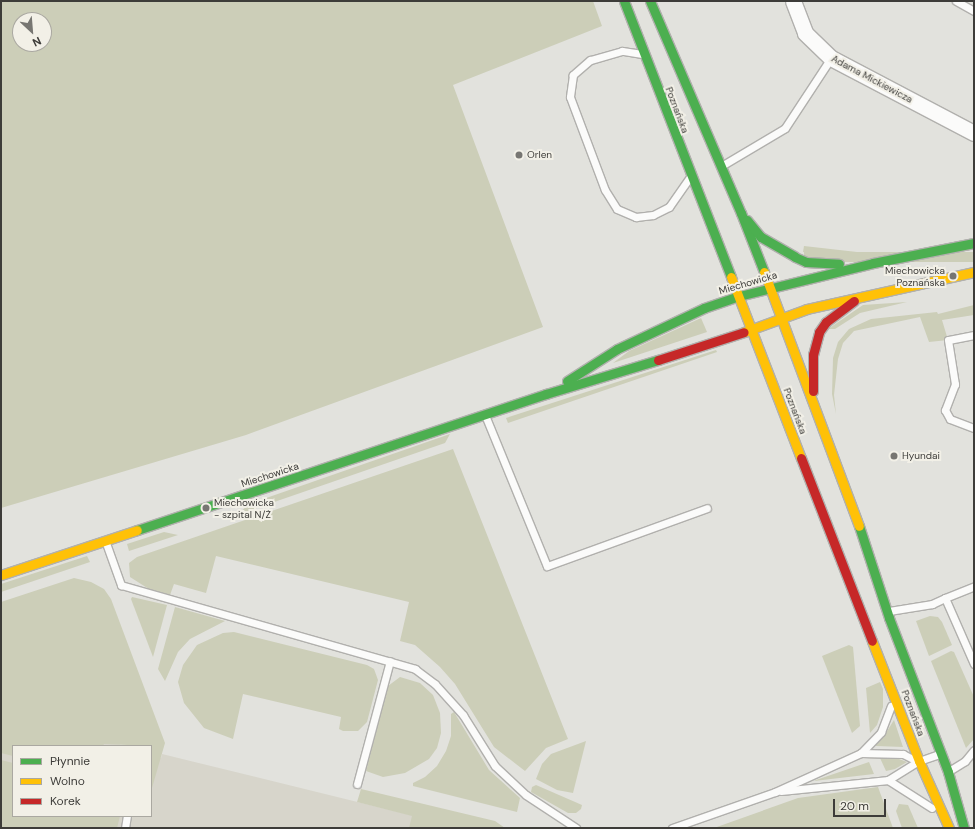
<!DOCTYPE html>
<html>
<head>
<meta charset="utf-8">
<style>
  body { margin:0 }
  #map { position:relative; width:975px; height:829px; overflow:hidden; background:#e2e2dd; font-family:"DM Sans",sans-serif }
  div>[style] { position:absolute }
  .built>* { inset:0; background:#d7d5cb }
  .green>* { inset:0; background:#ccceb8; transform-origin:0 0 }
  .roads { filter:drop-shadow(1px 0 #b1b0ad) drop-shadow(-1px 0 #b1b0ad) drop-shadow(0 1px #b1b0ad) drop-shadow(0 -1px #b1b0ad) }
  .lane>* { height:7px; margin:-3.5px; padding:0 3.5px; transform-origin:3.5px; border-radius:3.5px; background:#fbfbfa }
  .street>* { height:15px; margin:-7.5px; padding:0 7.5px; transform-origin:7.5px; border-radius:7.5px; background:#fbfbfa }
  .fast>* { height:9px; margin:-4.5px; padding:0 4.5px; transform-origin:4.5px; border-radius:4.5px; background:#4caf50 }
  .slow>* { height:9px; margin:-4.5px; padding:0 4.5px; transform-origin:4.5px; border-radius:4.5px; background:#ffc107 }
  .jam>* { height:9px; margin:-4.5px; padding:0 4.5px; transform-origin:4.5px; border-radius:4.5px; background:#c62828 }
  .dots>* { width:11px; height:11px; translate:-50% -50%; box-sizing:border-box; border:2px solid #f2f0e7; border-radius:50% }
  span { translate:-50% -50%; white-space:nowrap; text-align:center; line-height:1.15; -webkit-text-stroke:4px #f2f0e7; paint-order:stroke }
  .street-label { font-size:10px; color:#3d3c39 }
  .poi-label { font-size:10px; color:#3d3c39 }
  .left { translate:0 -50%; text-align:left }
  .right { translate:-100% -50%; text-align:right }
  .frame { position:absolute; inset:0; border:2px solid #3d3c39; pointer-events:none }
  .legend { position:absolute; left:12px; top:745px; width:140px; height:72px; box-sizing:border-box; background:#f2f0e7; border:1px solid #aaa8a1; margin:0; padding:5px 7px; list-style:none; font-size:12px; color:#3d3c39 }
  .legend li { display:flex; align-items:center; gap:8px; height:20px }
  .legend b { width:20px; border:1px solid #aaa8a1 }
  .north { position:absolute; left:12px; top:12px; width:40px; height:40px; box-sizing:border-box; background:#f2f0e7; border:1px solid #aaa8a1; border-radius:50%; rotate:154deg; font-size:11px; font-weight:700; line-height:16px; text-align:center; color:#3d3c39 }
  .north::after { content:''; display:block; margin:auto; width:14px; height:18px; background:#777672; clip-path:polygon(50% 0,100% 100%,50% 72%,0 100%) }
  .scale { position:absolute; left:833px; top:799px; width:53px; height:18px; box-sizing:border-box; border:2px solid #3d3c39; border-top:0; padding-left:5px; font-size:12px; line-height:14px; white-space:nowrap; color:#3d3c39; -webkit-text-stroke:3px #f2f0e7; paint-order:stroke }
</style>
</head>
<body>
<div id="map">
  <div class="built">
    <div style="clip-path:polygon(1px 609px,121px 746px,13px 746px,13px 816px,151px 816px,151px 755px,161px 758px,162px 754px,463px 828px,1px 828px)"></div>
  </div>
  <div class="green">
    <div style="clip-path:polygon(evenodd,1px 1px,593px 1px,602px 26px,453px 85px,543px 327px,246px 435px,1px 508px,1px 1px,20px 20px,44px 20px,44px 44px,20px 44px,20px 20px)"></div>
    <div style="clip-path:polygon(804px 246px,857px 252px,838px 256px,803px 252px)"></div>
    <div style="left:974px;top:252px;width:10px;height:170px;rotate:90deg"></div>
    <div style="clip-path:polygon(907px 302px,860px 313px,835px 329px,828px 329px,863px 305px)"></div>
    <div style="clip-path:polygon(974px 305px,974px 315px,942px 320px,948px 340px,929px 342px,920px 317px,854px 331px,843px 343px,838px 359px,834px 395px,836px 414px,832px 394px,833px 358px,838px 342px,849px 329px,871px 319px,937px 312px,938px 314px)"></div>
    <div style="clip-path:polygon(701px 318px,707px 332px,613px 363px,629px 351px)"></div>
    <div style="clip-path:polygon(716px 350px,717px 352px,508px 423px,506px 418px)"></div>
    <div style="clip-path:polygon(450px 434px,445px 443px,237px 515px,249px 504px)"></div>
    <div style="clip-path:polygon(453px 449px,568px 739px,546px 748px,525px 771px,494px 747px,455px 684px,440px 667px,415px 645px,400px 641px,409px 602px,216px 556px,206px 593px,174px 584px,170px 595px,152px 591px,130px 577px,129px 563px,137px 557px)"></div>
    <div style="clip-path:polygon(164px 532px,178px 535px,129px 551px,127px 544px)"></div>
    <div style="clip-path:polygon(87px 556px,90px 562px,1px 592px,1px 584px)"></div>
    <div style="clip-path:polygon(74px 578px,91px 582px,104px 589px,111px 599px,165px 743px,152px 788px,151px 746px,104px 744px,103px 746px,13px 746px,13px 756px,1px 753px,1px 602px)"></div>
    <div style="clip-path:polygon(132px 597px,167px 605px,153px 657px,131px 599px)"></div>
    <div style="clip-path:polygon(175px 607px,225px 621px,190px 639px,178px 652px,165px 681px,158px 669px)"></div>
    <div style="clip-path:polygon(930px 616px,938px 617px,942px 622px,952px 645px,929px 656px,916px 621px)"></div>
    <div style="clip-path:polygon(234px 632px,367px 665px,374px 669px,378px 680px,367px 722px,358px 731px,343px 731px,339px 729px,341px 717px,243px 694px,233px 739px,204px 728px,184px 703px,178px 682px,183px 665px,197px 645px,223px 633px)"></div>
    <div style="clip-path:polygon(849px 645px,853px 647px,860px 726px,852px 733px,822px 656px)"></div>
    <div style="clip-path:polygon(951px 651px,954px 652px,974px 697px,974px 739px,966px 748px,931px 661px)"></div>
    <div style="clip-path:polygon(400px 677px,420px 683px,433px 695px,440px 713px,441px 733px,437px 748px,429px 759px,405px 773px,383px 777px,366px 771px,388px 686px)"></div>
    <div style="clip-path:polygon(880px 682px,883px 689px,883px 707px,877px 725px,870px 733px,866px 688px)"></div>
    <div style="clip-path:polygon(454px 712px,489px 770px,520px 798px,517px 812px,413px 786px,413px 783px,425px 777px,437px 766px,446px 751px,451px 736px,451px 714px)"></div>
    <div style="clip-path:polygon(894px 720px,903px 747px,876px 746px,875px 744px,884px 736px)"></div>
    <div style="clip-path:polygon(586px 741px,573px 793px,557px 790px,536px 779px,542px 764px,551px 754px)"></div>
    <div style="clip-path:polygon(880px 758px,899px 759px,907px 762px,895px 769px,886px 771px)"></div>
    <div style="clip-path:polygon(1px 760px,13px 763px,13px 816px,120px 816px,117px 828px,1px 828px)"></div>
    <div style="clip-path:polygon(869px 762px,874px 774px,814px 781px,816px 780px)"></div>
    <div style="clip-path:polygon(536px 785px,582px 805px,581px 809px,576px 813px,568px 813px,531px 792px,532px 787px)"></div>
    <div style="clip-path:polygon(878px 787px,893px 828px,714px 828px,798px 798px)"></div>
    <div style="clip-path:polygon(361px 789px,495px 821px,505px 828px,409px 828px,412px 816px,357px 802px)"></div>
    <div style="clip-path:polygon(899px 804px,908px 805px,918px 828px,902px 828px,896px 811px)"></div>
  </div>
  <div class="roads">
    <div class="lane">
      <div style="left:956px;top:1px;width:21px;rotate:29deg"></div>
      <div style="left:642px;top:54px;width:20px;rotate:-171deg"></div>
      <div style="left:622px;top:51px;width:33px;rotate:164deg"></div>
      <div style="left:590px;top:60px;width:23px;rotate:139deg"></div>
      <div style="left:573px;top:75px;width:22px;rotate:98deg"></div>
      <div style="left:570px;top:97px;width:99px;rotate:69.4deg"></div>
      <div style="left:605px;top:190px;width:22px;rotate:58deg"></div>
      <div style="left:617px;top:209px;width:21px;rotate:23deg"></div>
      <div style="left:636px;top:217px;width:17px;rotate:-7deg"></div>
      <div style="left:653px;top:215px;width:18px;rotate:-27deg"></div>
      <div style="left:669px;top:207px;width:35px;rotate:-55deg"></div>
      <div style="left:723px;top:165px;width:72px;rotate:-30.8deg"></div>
      <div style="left:785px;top:128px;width:84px;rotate:-56.7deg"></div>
      <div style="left:974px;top:335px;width:26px;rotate:169deg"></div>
      <div style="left:948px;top:340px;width:45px;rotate:81deg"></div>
      <div style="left:955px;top:384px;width:28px;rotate:111deg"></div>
      <div style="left:945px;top:410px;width:10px;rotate:61deg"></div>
      <div style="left:950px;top:419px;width:26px;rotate:21deg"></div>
      <div style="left:485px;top:415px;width:163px;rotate:67.7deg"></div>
      <div style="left:547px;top:566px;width:170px;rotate:-19.9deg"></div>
      <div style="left:106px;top:543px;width:45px;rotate:70.3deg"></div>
      <div style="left:121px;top:585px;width:306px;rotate:15.9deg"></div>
      <div style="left:415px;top:669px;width:25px;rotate:37deg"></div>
      <div style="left:435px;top:684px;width:42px;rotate:47.9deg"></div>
      <div style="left:463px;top:715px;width:60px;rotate:57.9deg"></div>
      <div style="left:495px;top:766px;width:42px;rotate:43.1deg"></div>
      <div style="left:526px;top:795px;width:60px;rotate:33.4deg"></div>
      <div style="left:945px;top:598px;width:31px;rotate:-22deg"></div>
      <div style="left:889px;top:611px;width:44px;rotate:-9.2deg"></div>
      <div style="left:932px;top:604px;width:14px;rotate:-25deg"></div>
      <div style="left:945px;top:598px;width:72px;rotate:66.3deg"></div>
      <div style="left:861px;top:753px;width:29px;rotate:-46deg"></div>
      <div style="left:881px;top:732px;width:28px;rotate:-69deg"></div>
      <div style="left:949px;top:771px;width:19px;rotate:-32deg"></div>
      <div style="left:965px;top:761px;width:14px;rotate:-51deg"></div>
      <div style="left:888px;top:780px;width:36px;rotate:-32deg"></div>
      <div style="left:919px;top:761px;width:21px;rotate:-19deg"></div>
      <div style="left:357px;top:784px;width:127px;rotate:-75deg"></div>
      <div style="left:781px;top:791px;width:108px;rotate:-5.9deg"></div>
      <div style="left:888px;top:780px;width:52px;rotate:32.5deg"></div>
      <div style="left:125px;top:828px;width:12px;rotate:-81deg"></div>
      <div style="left:672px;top:828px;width:109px;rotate:-19.3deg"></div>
      <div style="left:775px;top:792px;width:94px;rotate:-24.4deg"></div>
      <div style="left:861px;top:753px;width:42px;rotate:1.4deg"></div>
      <div style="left:903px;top:754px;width:11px;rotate:27deg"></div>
    </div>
    <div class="street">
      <div style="left:793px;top:1px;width:34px;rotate:69deg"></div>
      <div style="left:805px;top:33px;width:36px;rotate:44deg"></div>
      <div style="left:831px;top:58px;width:161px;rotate:27.7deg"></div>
    </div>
    <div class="fast">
      <div style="left:624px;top:1px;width:296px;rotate:68.8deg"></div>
      <div style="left:650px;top:1px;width:231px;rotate:66.8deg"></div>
      <div style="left:741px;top:213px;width:63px;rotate:68.7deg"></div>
      <div style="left:747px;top:220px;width:22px;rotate:51deg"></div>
      <div style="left:761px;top:237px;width:39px;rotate:30deg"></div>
      <div style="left:795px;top:257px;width:12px;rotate:24deg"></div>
      <div style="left:806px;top:262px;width:33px;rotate:3deg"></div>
      <div style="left:567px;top:381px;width:59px;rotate:-32.6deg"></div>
      <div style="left:617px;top:349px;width:96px;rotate:-25.2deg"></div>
      <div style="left:704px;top:308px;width:37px;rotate:-19deg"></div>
      <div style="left:739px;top:296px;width:138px;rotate:-13.8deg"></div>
      <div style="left:873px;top:263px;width:103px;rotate:-11.2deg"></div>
      <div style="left:859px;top:526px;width:97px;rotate:71.9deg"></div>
      <div style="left:889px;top:618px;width:165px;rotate:69deg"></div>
      <div style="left:948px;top:772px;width:58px;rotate:74.1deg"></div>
      <div style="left:137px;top:530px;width:431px;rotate:-18.4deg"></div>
      <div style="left:546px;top:394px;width:117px;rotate:-16.9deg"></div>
    </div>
    <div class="slow">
      <div style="left:764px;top:272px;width:271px;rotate:69.5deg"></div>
      <div style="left:731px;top:277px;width:194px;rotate:68.9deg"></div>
      <div style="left:744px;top:332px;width:67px;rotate:-20.1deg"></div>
      <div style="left:807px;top:309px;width:171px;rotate:-12.5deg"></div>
      <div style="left:1px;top:575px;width:143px;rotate:-18.3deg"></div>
      <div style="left:872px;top:641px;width:129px;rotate:68.6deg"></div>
      <div style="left:919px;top:761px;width:73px;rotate:65.9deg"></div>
    </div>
    <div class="jam">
      <div style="left:658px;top:360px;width:90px;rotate:-18deg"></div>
      <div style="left:813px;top:391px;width:36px;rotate:-90deg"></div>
      <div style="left:813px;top:355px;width:24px;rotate:-75deg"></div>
      <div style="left:819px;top:332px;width:12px;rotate:-55deg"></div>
      <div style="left:826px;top:322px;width:35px;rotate:-37deg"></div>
      <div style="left:801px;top:458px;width:196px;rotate:68.8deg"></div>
    </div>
  </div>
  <div class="dots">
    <div style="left:519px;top:155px;background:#777672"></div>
    <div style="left:953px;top:276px;background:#777672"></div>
    <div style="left:894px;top:456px;background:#777672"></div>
    <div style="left:206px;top:508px;background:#777672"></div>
  </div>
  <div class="street-label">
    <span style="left:872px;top:79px;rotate:28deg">Adama Mickiewicza</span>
    <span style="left:677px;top:110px;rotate:69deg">Poznańska</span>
    <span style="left:748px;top:283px;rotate:-16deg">Miechowicka</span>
    <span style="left:795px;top:411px;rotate:69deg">Poznańska</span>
    <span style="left:270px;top:475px;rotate:-18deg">Miechowicka</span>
    <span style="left:913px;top:713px;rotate:69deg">Poznańska</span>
  </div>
  <div class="poi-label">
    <span class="left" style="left:527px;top:155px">Orlen</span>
    <span class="right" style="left:945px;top:276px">Miechowicka<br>Poznańska</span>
    <span class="left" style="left:902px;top:456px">Hyundai</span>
    <span class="left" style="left:214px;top:508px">Miechowicka<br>- szpital N/Ż</span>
  </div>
  <div class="frame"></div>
  <ul class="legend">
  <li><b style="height:5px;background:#4caf50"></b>Płynnie</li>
  <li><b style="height:5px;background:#ffc107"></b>Wolno</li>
  <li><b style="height:5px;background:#c62828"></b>Korek</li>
  </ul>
  <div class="north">N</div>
  <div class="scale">20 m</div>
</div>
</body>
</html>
